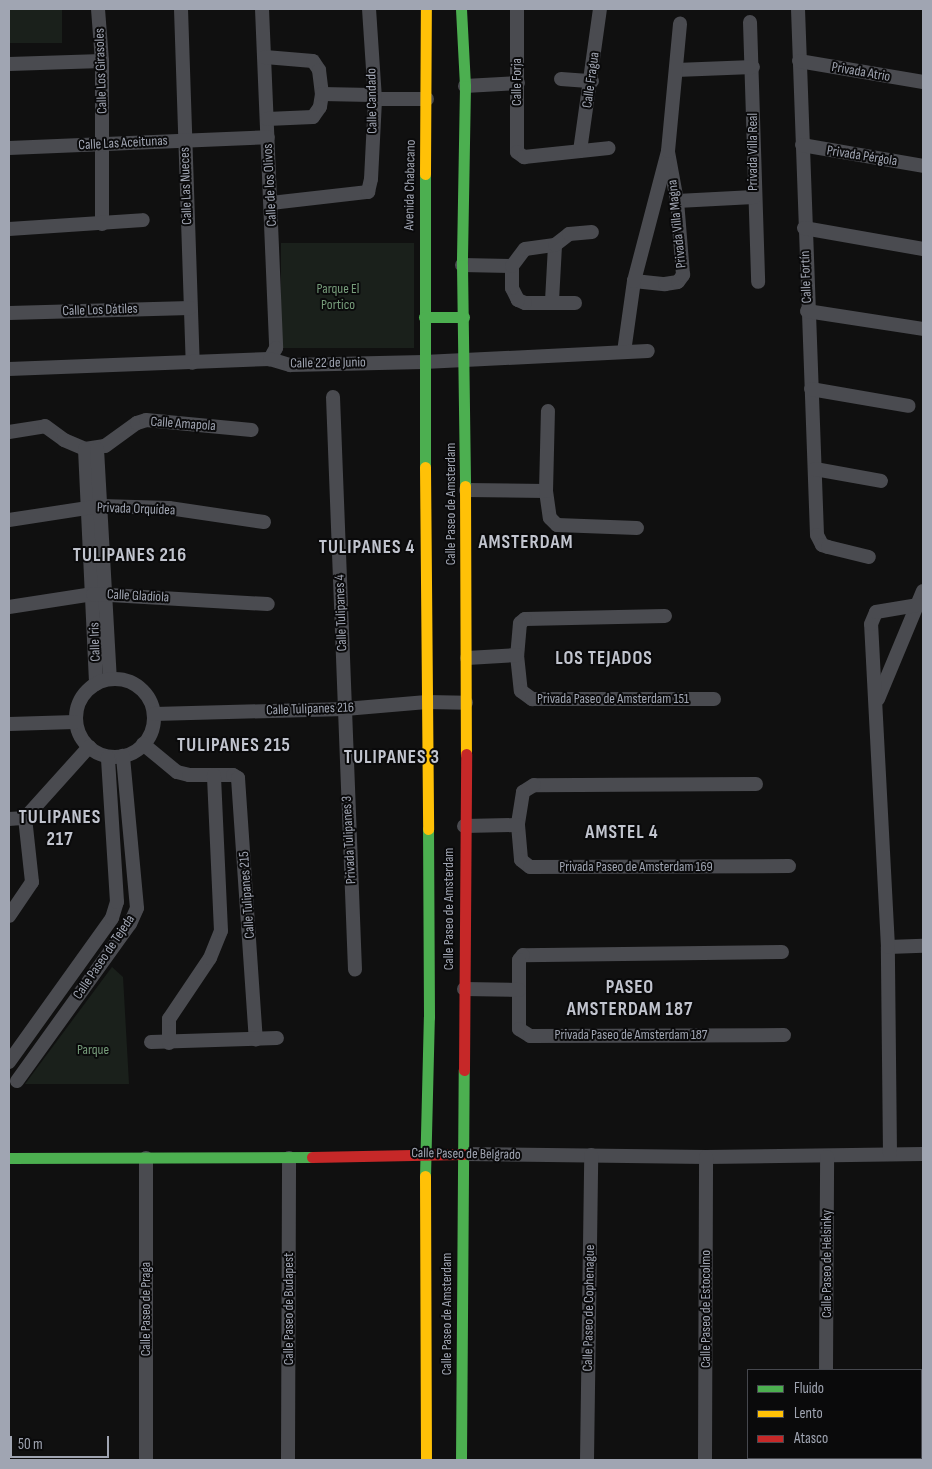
<!DOCTYPE html>
<html>
<head>
<meta charset="utf-8">
<style>
  body { margin:0 }
  #map { position:relative; width:932px; height:1469px; overflow:hidden; background:#101010; font-family:"Sofia Sans Condensed",sans-serif }
  div>[style] { position:absolute }
  .green>* { inset:0; background:#1a201b; transform-origin:0 0 }
  .street>* { height:14px; margin:-7px; padding:0 7px; transform-origin:7px; border-radius:7px; background:#4a4b50 }
  .street>.ring { margin:-7px; padding:0; box-sizing:content-box; background:none; border:14px solid #4a4b50; border-radius:50% }
  .fast>* { height:11px; margin:-5.5px; padding:0 5.5px; transform-origin:5.5px; border-radius:5.5px; background:#4caf50 }
  .slow>* { height:11px; margin:-5.5px; padding:0 5.5px; transform-origin:5.5px; border-radius:5.5px; background:#ffc107 }
  .jam>* { height:11px; margin:-5.5px; padding:0 5.5px; transform-origin:5.5px; border-radius:5.5px; background:#c62828 }
  span { translate:-50% -50%; white-space:nowrap; text-align:center; line-height:1.15; -webkit-text-stroke:4px #0a0a0b; paint-order:stroke }
  .street-label { font-size:14px; color:#a0a5b2 }
  .park-label { font-size:14px; color:#779d7b }
  .district-label { font-size:19px; color:#c1c4ce; font-weight:700; letter-spacing:1px }
  .frame { position:absolute; inset:0; border:10px solid #a0a5b2; pointer-events:none }
  .legend { position:absolute; left:747px; top:1369px; width:175px; height:90px; box-sizing:border-box; background:#0a0a0b; border:1px solid #46484e; margin:0; padding:6px 9px; list-style:none; font-size:15px; color:#a0a5b2 }
  .legend li { display:flex; align-items:center; gap:10px; height:25px }
  .legend b { width:25px; border:1px solid #46484e }
  .scale { position:absolute; left:10px; top:1436px; width:99px; height:22px; box-sizing:border-box; border:2px solid #a0a5b2; border-top:0; padding-left:6px; font-size:15px; line-height:18px; white-space:nowrap; color:#a0a5b2; -webkit-text-stroke:4px #0a0a0b; paint-order:stroke }
</style>
</head>
<body>
<div id="map">
  <div class="green">
    <div style="left:9px;top:9px;width:53px;height:34px"></div>
    <div style="left:414px;top:243px;width:105px;height:133px;rotate:90deg"></div>
    <div style="clip-path:polygon(112px 967px,123px 977px,129px 1084px,25px 1084px)"></div>
  </div>
  <div class="street">
    <div style="left:98px;top:9px;width:52px;rotate:85.6deg"></div>
    <div style="left:102px;top:61px;width:163px;rotate:90deg"></div>
    <div style="left:181px;top:9px;width:354px;rotate:88.1deg"></div>
    <div style="left:262px;top:9px;width:339px;rotate:87.6deg"></div>
    <div style="left:276px;top:348px;width:13px;rotate:119deg"></div>
    <div style="left:517px;top:9px;width:143px;rotate:90deg"></div>
    <div style="left:517px;top:152px;width:9px;rotate:36deg"></div>
    <div style="left:524px;top:157px;width:85px;rotate:-6deg"></div>
    <div style="left:798px;top:9px;width:526px;rotate:87.93deg"></div>
    <div style="left:817px;top:535px;width:11px;rotate:63deg"></div>
    <div style="left:822px;top:545px;width:6px;rotate:18deg"></div>
    <div style="left:828px;top:547px;width:42px;rotate:13.7deg"></div>
    <div style="left:750px;top:22px;width:260px;rotate:88.2deg"></div>
    <div style="left:265px;top:57px;width:48px;rotate:4.8deg"></div>
    <div style="left:313px;top:61px;width:11px;rotate:56deg"></div>
    <div style="left:319px;top:70px;width:24px;rotate:83deg"></div>
    <div style="left:322px;top:94px;width:13px;rotate:99deg"></div>
    <div style="left:320px;top:107px;width:12px;rotate:125deg"></div>
    <div style="left:313px;top:117px;width:46px;rotate:177.5deg"></div>
    <div style="left:799px;top:61px;width:126px;rotate:9.6deg"></div>
    <div style="left:9px;top:64px;width:93px;rotate:-1.8deg"></div>
    <div style="left:676px;top:70px;width:77px;rotate:-2.2deg"></div>
    <div style="left:561px;top:79px;width:31px;rotate:4deg"></div>
    <div style="left:465px;top:86px;width:53px;rotate:-3.2deg"></div>
    <div style="left:322px;top:94px;width:50px;rotate:1.1deg"></div>
    <div style="left:375px;top:99px;width:52px"></div>
    <div style="left:802px;top:145px;width:123px;rotate:9.8deg"></div>
    <div style="left:9px;top:148px;width:259px;rotate:-2.4deg"></div>
    <div style="left:580px;top:151px;width:143px;rotate:-82deg"></div>
    <div style="left:677px;top:201px;width:77px;rotate:-3deg"></div>
    <div style="left:271px;top:203px;width:98px;rotate:-6.5deg"></div>
    <div style="left:368px;top:192px;width:13px;rotate:-77deg"></div>
    <div style="left:371px;top:179px;width:80px;rotate:-87.1deg"></div>
    <div style="left:375px;top:99px;width:90px;rotate:-93.8deg"></div>
    <div style="left:804px;top:228px;width:121px;rotate:10deg"></div>
    <div style="left:9px;top:229px;width:134px;rotate:-3.8deg"></div>
    <div style="left:462px;top:265px;width:50px;rotate:1.1deg"></div>
    <div style="left:634px;top:281px;width:31px;rotate:6deg"></div>
    <div style="left:665px;top:284px;width:13px;rotate:-9deg"></div>
    <div style="left:678px;top:282px;width:9px;rotate:-54deg"></div>
    <div style="left:683px;top:275px;width:74px;rotate:-94.6deg"></div>
    <div style="left:677px;top:201px;width:50px;rotate:-100.4deg"></div>
    <div style="left:552px;top:301px;width:56px;rotate:-86.9deg"></div>
    <div style="left:575px;top:303px;width:50px;rotate:180deg"></div>
    <div style="left:525px;top:303px;width:8px;rotate:-157deg"></div>
    <div style="left:518px;top:300px;width:13px;rotate:-117deg"></div>
    <div style="left:512px;top:288px;width:22px;rotate:-90deg"></div>
    <div style="left:512px;top:266px;width:21px;rotate:-53deg"></div>
    <div style="left:525px;top:249px;width:30px;rotate:-8deg"></div>
    <div style="left:555px;top:245px;width:18px;rotate:-38deg"></div>
    <div style="left:569px;top:234px;width:23px;rotate:-5deg"></div>
    <div style="left:807px;top:311px;width:117px;rotate:8.8deg"></div>
    <div style="left:9px;top:313px;width:181px;rotate:-1.6deg"></div>
    <div style="left:624px;top:352px;width:72px;rotate:-82deg"></div>
    <div style="left:634px;top:281px;width:134px;rotate:-75.3deg"></div>
    <div style="left:668px;top:151px;width:128px;rotate:-84.6deg"></div>
    <div style="left:9px;top:369px;width:261px;rotate:-2.2deg"></div>
    <div style="left:270px;top:359px;width:21px;rotate:17deg"></div>
    <div style="left:290px;top:365px;width:134px;rotate:-1.3deg"></div>
    <div style="left:424px;top:362px;width:224px;rotate:-2.8deg"></div>
    <div style="left:811px;top:389px;width:99px;rotate:9.8deg"></div>
    <div style="left:333px;top:397px;width:573px;rotate:87.8deg"></div>
    <div style="left:9px;top:432px;width:36px;rotate:-9deg"></div>
    <div style="left:45px;top:426px;width:24px;rotate:36deg"></div>
    <div style="left:64px;top:440px;width:23px;rotate:23deg"></div>
    <div style="left:85px;top:449px;width:20px;rotate:-9deg"></div>
    <div style="left:105px;top:446px;width:39px;rotate:-36deg"></div>
    <div style="left:137px;top:423px;width:9px;rotate:-18deg"></div>
    <div style="left:146px;top:420px;width:106px;rotate:5.4deg"></div>
    <div style="left:85px;top:449px;width:235px;rotate:87.3deg"></div>
    <div style="left:97px;top:449px;width:230px;rotate:86.8deg"></div>
    <div style="left:815px;top:469px;width:67px;rotate:10.3deg"></div>
    <div style="left:466px;top:490px;width:80px;rotate:0.7deg"></div>
    <div style="left:546px;top:491px;width:27px;rotate:82deg"></div>
    <div style="left:550px;top:518px;width:10px;rotate:45deg"></div>
    <div style="left:557px;top:525px;width:80px;rotate:2.1deg"></div>
    <div style="left:546px;top:491px;width:80px;rotate:-88.6deg"></div>
    <div style="left:9px;top:520px;width:93px;rotate:-8.7deg"></div>
    <div style="left:101px;top:506px;width:68px;rotate:1.7deg"></div>
    <div style="left:169px;top:508px;width:96px;rotate:8.4deg"></div>
    <div style="left:9px;top:607px;width:85px;rotate:-8.8deg"></div>
    <div style="left:93px;top:594px;width:175px;rotate:3.3deg"></div>
    <div style="left:665px;top:616px;width:140px;rotate:178.8deg"></div>
    <div style="left:525px;top:619px;width:6px;rotate:141deg"></div>
    <div style="left:520px;top:623px;width:32px;rotate:95deg"></div>
    <div style="left:517px;top:655px;width:36px;rotate:84deg"></div>
    <div style="left:521px;top:691px;width:14px;rotate:36deg"></div>
    <div style="left:532px;top:699px;width:182px"></div>
    <div style="left:467px;top:658px;width:50px;rotate:-3.4deg"></div>
    <div class="ring" style="left:76px;top:679px;width:64px;height:64px"></div>
    <div style="left:878px;top:699px;width:117px;rotate:-67.4deg"></div>
    <div style="left:154px;top:714px;width:191px;rotate:-1.5deg"></div>
    <div style="left:345px;top:709px;width:82px;rotate:-4.9deg"></div>
    <div style="left:427px;top:702px;width:39px;rotate:1deg"></div>
    <div style="left:9px;top:724px;width:66px;rotate:-1.7deg"></div>
    <div style="left:143px;top:744px;width:44px;rotate:39.5deg"></div>
    <div style="left:177px;top:772px;width:12px;rotate:14deg"></div>
    <div style="left:189px;top:775px;width:44px"></div>
    <div style="left:233px;top:775px;width:6px;rotate:31deg"></div>
    <div style="left:238px;top:778px;width:262px;rotate:86.1deg"></div>
    <div style="left:756px;top:784px;width:222px;rotate:179.7deg"></div>
    <div style="left:534px;top:785px;width:13px;rotate:148deg"></div>
    <div style="left:523px;top:792px;width:33px;rotate:99deg"></div>
    <div style="left:518px;top:825px;width:35px;rotate:85deg"></div>
    <div style="left:521px;top:860px;width:11px;rotate:38deg"></div>
    <div style="left:530px;top:867px;width:259px;rotate:-0.2deg"></div>
    <div style="left:9px;top:819px;width:16px;rotate:-4deg"></div>
    <div style="left:25px;top:818px;width:96px;rotate:-48deg"></div>
    <div style="left:464px;top:826px;width:54px;rotate:-1.1deg"></div>
    <div style="left:9px;top:916px;width:41px;rotate:-55.9deg"></div>
    <div style="left:32px;top:882px;width:64px;rotate:-96.2deg"></div>
    <div style="left:888px;top:947px;width:35px;rotate:-2deg"></div>
    <div style="left:782px;top:952px;width:259px;rotate:179.3deg"></div>
    <div style="left:523px;top:955px;width:6px;rotate:129deg"></div>
    <div style="left:519px;top:960px;width:69px;rotate:90deg"></div>
    <div style="left:519px;top:1029px;width:13px;rotate:32deg"></div>
    <div style="left:530px;top:1036px;width:254px;rotate:-0.2deg"></div>
    <div style="left:464px;top:989px;width:55px;rotate:1deg"></div>
    <div style="left:151px;top:1042px;width:126px;rotate:-1.8deg"></div>
    <div style="left:169px;top:1043px;width:24px;rotate:-90deg"></div>
    <div style="left:169px;top:1019px;width:73px;rotate:-56.1deg"></div>
    <div style="left:210px;top:958px;width:29px;rotate:-68deg"></div>
    <div style="left:221px;top:931px;width:156px;rotate:-92.6deg"></div>
    <div style="left:9px;top:1062px;width:177px;rotate:-54.4deg"></div>
    <div style="left:112px;top:918px;width:17px;rotate:-73deg"></div>
    <div style="left:117px;top:902px;width:145px;rotate:-93.6deg"></div>
    <div style="left:17px;top:1081px;width:193px;rotate:-54.3deg"></div>
    <div style="left:130px;top:924px;width:17px;rotate:-66deg"></div>
    <div style="left:137px;top:908px;width:153px;rotate:-95.3deg"></div>
    <div style="left:463px;top:1154px;width:243px;rotate:0.7deg"></div>
    <div style="left:706px;top:1157px;width:217px;rotate:-0.8deg"></div>
    <div style="left:890px;top:1154px;width:207px;rotate:-90.6deg"></div>
    <div style="left:888px;top:947px;width:323px;rotate:-93deg"></div>
    <div style="left:871px;top:624px;width:13px;rotate:-67deg"></div>
    <div style="left:876px;top:612px;width:43px;rotate:-9.5deg"></div>
    <div style="left:826px;top:1370px;width:213px;rotate:-89.7deg"></div>
    <div style="left:826px;top:1458px;width:2px;rotate:90deg"></div>
    <div style="left:146px;top:1460px;width:302px;rotate:-90deg"></div>
    <div style="left:288px;top:1460px;width:302px;rotate:-89.8deg"></div>
    <div style="left:587px;top:1460px;width:305px;rotate:-89.2deg"></div>
    <div style="left:705px;top:1460px;width:303px;rotate:-89.8deg"></div>
  </div>
  <div class="fast">
    <div style="left:461px;top:9px;width:77px;rotate:87deg"></div>
    <div style="left:465px;top:86px;width:179px;rotate:91deg"></div>
    <div style="left:462px;top:265px;width:221px;rotate:89.2deg"></div>
    <div style="left:425px;top:174px;width:293px;rotate:90deg"></div>
    <div style="left:424px;top:317px;width:40px"></div>
    <div style="left:9px;top:1158px;width:303px;rotate:-0.2deg"></div>
    <div style="left:425px;top:1176px;width:159px;rotate:-88.6deg"></div>
    <div style="left:429px;top:1017px;width:188px;rotate:-90.3deg"></div>
    <div style="left:461px;top:1460px;width:390px;rotate:-89.6deg"></div>
  </div>
  <div class="slow">
    <div style="left:425px;top:174px;width:165px;rotate:-89.7deg"></div>
    <div style="left:425px;top:467px;width:362px;rotate:89.5deg"></div>
    <div style="left:465px;top:486px;width:268px;rotate:89.8deg"></div>
    <div style="left:425px;top:1176px;width:284px;rotate:89.8deg"></div>
  </div>
  <div class="jam">
    <div style="left:464px;top:1070px;width:316px;rotate:-89.6deg"></div>
    <div style="left:312px;top:1157px;width:151px;rotate:-1.1deg"></div>
  </div>
  <div class="street-label">
    <span style="left:101px;top:71px;rotate:-92deg">Calle Los Girasoles</span>
    <span style="left:861px;top:72px;rotate:10deg">Privada Atrio</span>
    <span style="left:591px;top:80px;rotate:-82deg">Calle Fragua</span>
    <span style="left:517px;top:82px;rotate:-90deg">Calle Forja</span>
    <span style="left:372px;top:101px;rotate:-91deg">Calle Candado</span>
    <span style="left:123px;top:143px;rotate:-3deg">Calle Las Aceitunas</span>
    <span style="left:753px;top:152px;rotate:-90deg">Privada Villa Real</span>
    <span style="left:862px;top:156px;rotate:9deg">Privada Pérgola</span>
    <span style="left:270px;top:185px;rotate:-93deg">Calle de los Olivos</span>
    <span style="left:410px;top:185px;rotate:-89deg">Avenida Chabacano</span>
    <span style="left:186px;top:186px;rotate:-92deg">Calle Las Nueces</span>
    <span style="left:677px;top:224px;rotate:-96deg">Privada Villa Magna</span>
    <span style="left:806px;top:277px;rotate:-92deg">Calle Fortín</span>
    <span style="left:100px;top:310px;rotate:-2deg">Calle Los Dátiles</span>
    <span style="left:328px;top:363px;rotate:-1deg">Calle 22 de Junio</span>
    <span style="left:183px;top:424px;rotate:4deg">Calle Amapola</span>
    <span style="left:451px;top:504px;rotate:-90deg">Calle Paseo de Amsterdam</span>
    <span style="left:136px;top:509px;rotate:2deg">Privada Orquídea</span>
    <span style="left:138px;top:596px;rotate:3deg">Calle Gladiola</span>
    <span style="left:341px;top:613px;rotate:-92deg">Calle Tulipanes 4</span>
    <span style="left:95px;top:642px;rotate:-92deg">Calle Iris</span>
    <span style="left:613px;top:699px">Privada Paseo de Amsterdam 151</span>
    <span style="left:310px;top:709px;rotate:-2deg">Calle Tulipanes 216</span>
    <span style="left:349px;top:840px;rotate:-93deg">Privada Tulipanes 3</span>
    <span style="left:636px;top:867px">Privada Paseo de Amsterdam 169</span>
    <span style="left:247px;top:895px;rotate:-94deg">Calle Tulipanes 215</span>
    <span style="left:449px;top:909px;rotate:-90deg">Calle Paseo de Amsterdam</span>
    <span style="left:104px;top:957px;rotate:-56deg">Calle Paseo de Tejeda</span>
    <span style="left:631px;top:1035px">Privada Paseo de Amsterdam 187</span>
    <span style="left:466px;top:1154px;rotate:1deg">Calle Paseo de Belgrado</span>
    <span style="left:827px;top:1264px;rotate:-90deg">Calle Paseo de Helsinky</span>
    <span style="left:589px;top:1308px;rotate:-89deg">Calle Paseo de Cophenague</span>
    <span style="left:146px;top:1309px;rotate:-90deg">Calle Paseo de Praga</span>
    <span style="left:289px;top:1309px;rotate:-90deg">Calle Paseo de Budapest</span>
    <span style="left:706px;top:1309px;rotate:-90deg">Calle Paseo de Estocolmo</span>
    <span style="left:447px;top:1314px;rotate:-90deg">Calle Paseo de Amsterdam</span>
  </div>
  <div class="park-label">
    <span style="left:338px;top:297px">Parque El<br>Portico</span>
    <span style="left:93px;top:1050px">Parque</span>
  </div>
  <div class="district-label">
    <span style="left:526px;top:543px">AMSTERDAM</span>
    <span style="left:367px;top:548px">TULIPANES 4</span>
    <span style="left:130px;top:556px">TULIPANES 216</span>
    <span style="left:604px;top:659px">LOS TEJADOS</span>
    <span style="left:234px;top:746px">TULIPANES 215</span>
    <span style="left:392px;top:758px">TULIPANES 3</span>
    <span style="left:60px;top:829px">TULIPANES<br>217</span>
    <span style="left:622px;top:833px">AMSTEL 4</span>
    <span style="left:630px;top:999px">PASEO<br>AMSTERDAM 187</span>
  </div>
  <div class="frame"></div>
  <ul class="legend">
  <li><b style="height:6px;background:#4caf50"></b>Fluido</li>
  <li><b style="height:6px;background:#ffc107"></b>Lento</li>
  <li><b style="height:6px;background:#c62828"></b>Atasco</li>
  </ul>
  <div class="scale">50 m</div>
</div>
</body>
</html>
